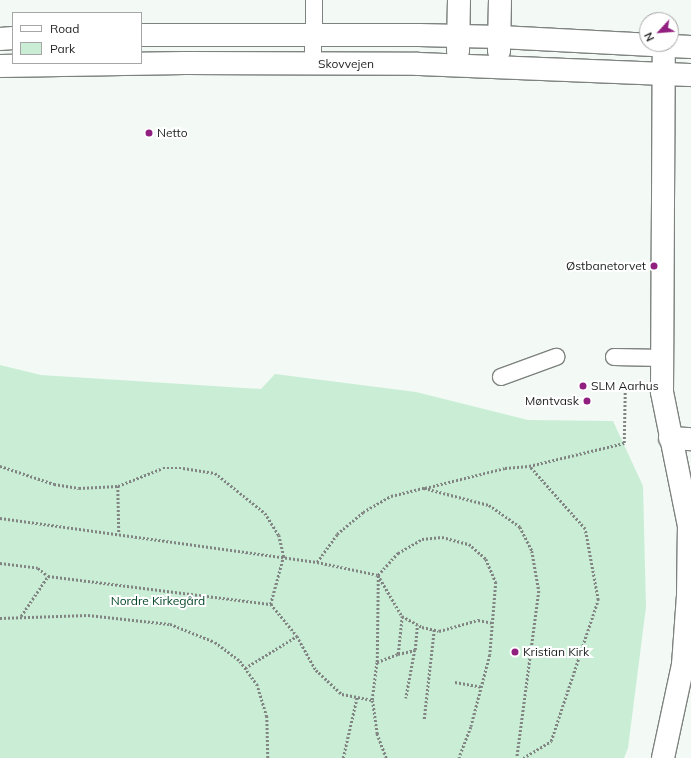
<!DOCTYPE html>
<html>
<head>
<meta charset="utf-8">
<style>
  body { margin:0 }
  #map { position:relative; width:691px; height:758px; overflow:hidden; background:#f3f9f5; font-family:Mulish,sans-serif }
  div>[style] { position:absolute }
  .green>* { inset:0; background:#c9eed5 }
  .path>* { height:2.5px; margin-top:-1.25px; transform-origin:0; background:repeating-linear-gradient(90deg,#818482 0 2px,transparent 0 4px) }
  .roads { filter:drop-shadow(1px 0 #7e837f) drop-shadow(-1px 0 #7e837f) drop-shadow(0 1px #7e837f) drop-shadow(0 -1px #7e837f) }
  .service>* { height:16px; margin:-8px; padding:0 8px; transform-origin:8px; border-radius:8px; background:#fff }
  .minor>* { height:22px; margin:-11px; padding:0 11px; transform-origin:11px; border-radius:11px; background:#fff }
  .tertiary>* { height:22px; margin:-11px; padding:0 11px; transform-origin:11px; border-radius:11px; background:#fff }
  .dots>* { width:11px; height:11px; translate:-50% -50%; box-sizing:border-box; border:2px solid #fff; border-radius:50% }
  span { translate:-50% -50%; white-space:nowrap; text-align:center; line-height:1.15; -webkit-text-stroke:4px #fff; paint-order:stroke }
  .street-label { font-size:12px; color:#1e201f }
  .poi-label { font-size:12px; color:#1e201f }
  .left { translate:0 -50%; text-align:left }
  .right { translate:-100% -50%; text-align:right }
  .park-label { font-size:12px; color:#034626 }
  .legend { position:absolute; left:12px; top:12px; width:130px; height:52px; box-sizing:border-box; background:#fff; border:1px solid #a5a6a5; margin:0; padding:5px 7px; list-style:none; font-size:12px; color:#1e201f }
  .legend li { display:flex; align-items:center; gap:8px; height:20px }
  .legend b { width:20px; border:1px solid #a5a6a5 }
  .north { position:absolute; left:639px; top:12px; width:40px; height:40px; box-sizing:border-box; background:#fff; border:1px solid #a5a6a5; border-radius:50%; rotate:244deg; font-size:11px; font-weight:700; line-height:16px; text-align:center; color:#1e201f }
  .north::after { content:''; display:block; margin:auto; width:14px; height:18px; background:#911f7f; clip-path:polygon(50% 0,100% 100%,50% 72%,0 100%) }
</style>
</head>
<body>
<div id="map">
  <div class="green">
    <div style="clip-path:polygon(0 365px,41px 375px,261px 389px,275px 374px,416px 392px,528px 420px,613px 421px,643px 486px,646px 607px,628px 748px,624px 758px,0 758px)"></div>
  </div>
  <div class="path">
    <div style="left:0;top:466px;width:57px;rotate:18.4deg"></div>
    <div style="left:54px;top:484px;width:25px;rotate:9deg"></div>
    <div style="left:79px;top:488px;width:39px;rotate:-3deg"></div>
    <div style="left:118px;top:486px;width:48px;rotate:-21.8deg"></div>
    <div style="left:163px;top:468px;width:20px"></div>
    <div style="left:183px;top:468px;width:32px;rotate:9deg"></div>
    <div style="left:215px;top:473px;width:64px;rotate:38.7deg"></div>
    <div style="left:265px;top:513px;width:26px;rotate:58deg"></div>
    <div style="left:279px;top:535px;width:22px;rotate:77deg"></div>
    <div style="left:284px;top:556px;width:50px;rotate:105.2deg"></div>
    <div style="left:271px;top:604px;width:41px;rotate:50.9deg"></div>
    <div style="left:297px;top:636px;width:39px;rotate:61deg"></div>
    <div style="left:316px;top:670px;width:35px;rotate:43deg"></div>
    <div style="left:342px;top:694px;width:31px;rotate:11deg"></div>
    <div style="left:118px;top:486px;width:48px;rotate:88.8deg"></div>
    <div style="left:425px;top:488px;width:82px;rotate:-14deg"></div>
    <div style="left:505px;top:468px;width:24px;rotate:-5deg"></div>
    <div style="left:529px;top:466px;width:98px;rotate:-13.6deg"></div>
    <div style="left:624px;top:443px;width:51px;rotate:-88.9deg"></div>
    <div style="left:0;top:518px;width:320px;rotate:7.9deg"></div>
    <div style="left:317px;top:562px;width:62px;rotate:12deg"></div>
    <div style="left:378px;top:575px;width:48px;rotate:59.7deg"></div>
    <div style="left:402px;top:616px;width:23px;rotate:29deg"></div>
    <div style="left:422px;top:627px;width:17px;rotate:13deg"></div>
    <div style="left:439px;top:631px;width:41px;rotate:-15.8deg"></div>
    <div style="left:478px;top:620px;width:15px;rotate:11deg"></div>
    <div style="left:317px;top:562px;width:34px;rotate:-54deg"></div>
    <div style="left:337px;top:534px;width:34px;rotate:-40deg"></div>
    <div style="left:363px;top:512px;width:32px;rotate:-30deg"></div>
    <div style="left:391px;top:496px;width:34px;rotate:-14deg"></div>
    <div style="left:424px;top:488px;width:67px;rotate:14.7deg"></div>
    <div style="left:489px;top:505px;width:38px;rotate:35deg"></div>
    <div style="left:520px;top:527px;width:27px;rotate:63deg"></div>
    <div style="left:532px;top:551px;width:41px;rotate:80.1deg"></div>
    <div style="left:539px;top:591px;width:168px;rotate:97.5deg"></div>
    <div style="left:0;top:563px;width:38px;rotate:7deg"></div>
    <div style="left:38px;top:568px;width:13px;rotate:39deg"></div>
    <div style="left:21px;top:616px;width:48px;rotate:-56deg"></div>
    <div style="left:48px;top:576px;width:225px;rotate:7.2deg"></div>
    <div style="left:0;top:618px;width:88px;rotate:-2deg"></div>
    <div style="left:88px;top:615px;width:82px;rotate:6.3deg"></div>
    <div style="left:170px;top:624px;width:48px;rotate:21.8deg"></div>
    <div style="left:215px;top:642px;width:31px;rotate:37deg"></div>
    <div style="left:240px;top:661px;width:29px;rotate:54deg"></div>
    <div style="left:257px;top:684px;width:34px;rotate:73deg"></div>
    <div style="left:267px;top:716px;width:42px;rotate:88.6deg"></div>
    <div style="left:415px;top:650px;width:25px;rotate:-85deg"></div>
    <div style="left:398px;top:654px;width:38px;rotate:-84deg"></div>
    <div style="left:377px;top:662px;width:22px;rotate:-21deg"></div>
    <div style="left:398px;top:654px;width:17px;rotate:-13deg"></div>
    <div style="left:415px;top:650px;width:49px;rotate:100.6deg"></div>
    <div style="left:245px;top:668px;width:61px;rotate:-31.6deg"></div>
    <div style="left:455px;top:682px;width:27px;rotate:10deg"></div>
    <div style="left:424px;top:719px;width:90px;rotate:-83.6deg"></div>
    <div style="left:343px;top:758px;width:63px;rotate:-77.1deg"></div>
    <div style="left:386px;top:758px;width:26px;rotate:-111deg"></div>
    <div style="left:377px;top:734px;width:34px;rotate:-98deg"></div>
    <div style="left:372px;top:700px;width:38px;rotate:-83deg"></div>
    <div style="left:377px;top:662px;width:87px;rotate:-89.3deg"></div>
    <div style="left:378px;top:575px;width:30px;rotate:-48deg"></div>
    <div style="left:398px;top:553px;width:28px;rotate:-30deg"></div>
    <div style="left:422px;top:539px;width:20px;rotate:-6deg"></div>
    <div style="left:442px;top:537px;width:28px;rotate:15deg"></div>
    <div style="left:469px;top:544px;width:23px;rotate:41deg"></div>
    <div style="left:486px;top:559px;width:25px;rotate:67deg"></div>
    <div style="left:496px;top:582px;width:73px;rotate:94.7deg"></div>
    <div style="left:490px;top:655px;width:74px;rotate:104.8deg"></div>
    <div style="left:471px;top:727px;width:33px;rotate:111deg"></div>
    <div style="left:523px;top:758px;width:33px;rotate:-31deg"></div>
    <div style="left:551px;top:741px;width:149px;rotate:-71.6deg"></div>
    <div style="left:598px;top:600px;width:72px;rotate:-100.4deg"></div>
    <div style="left:585px;top:529px;width:84px;rotate:-131.6deg"></div>
  </div>
  <div class="roads">
    <div class="service">
      <div style="left:313px;top:63px;width:63px;rotate:-89.1deg"></div>
      <div style="left:614px;top:357px;width:49px;rotate:1.2deg"></div>
      <div style="left:501px;top:377px;width:59px;rotate:-20deg"></div>
    </div>
    <div class="minor">
      <div style="left:670px;top:438px;width:21px;rotate:3deg"></div>
    </div>
    <div class="tertiary">
      <div style="left:141px;top:35px;width:278px"></div>
      <div style="left:419px;top:35px;width:81px;rotate:1.4deg"></div>
      <div style="left:500px;top:37px;width:191px;rotate:3deg"></div>
      <div style="left:0;top:39px;width:13px;rotate:-4deg"></div>
      <div style="left:458px;top:51px;width:51px;rotate:-88.9deg"></div>
      <div style="left:499px;top:51px;width:51px;rotate:-88.9deg"></div>
      <div style="left:0;top:66px;width:185px;rotate:-0.9deg"></div>
      <div style="left:185px;top:63px;width:233px;rotate:0.2deg"></div>
      <div style="left:418px;top:64px;width:273px;rotate:2.3deg"></div>
      <div style="left:663px;top:758px;width:95px;rotate:-77.9deg"></div>
      <div style="left:683px;top:665px;width:69px;rotate:-85.9deg"></div>
      <div style="left:688px;top:596px;width:70px;rotate:-89.2deg"></div>
      <div style="left:689px;top:526px;width:137px;rotate:-101.4deg"></div>
      <div style="left:662px;top:392px;width:346px;rotate:-89.7deg"></div>
    </div>
  </div>
  <div class="dots">
    <div style="left:149px;top:133px;background:#911f7f"></div>
    <div style="left:654px;top:266px;background:#911f7f"></div>
    <div style="left:583px;top:386px;background:#911f7f"></div>
    <div style="left:587px;top:401px;background:#911f7f"></div>
    <div style="left:515px;top:652px;background:#911f7f"></div>
  </div>
  <div class="street-label">
    <span style="left:346px;top:64px">Skovvejen</span>
  </div>
  <div class="poi-label">
    <span class="left" style="left:157px;top:133px">Netto</span>
    <span class="right" style="left:646px;top:266px">Østbanetorvet</span>
    <span class="left" style="left:591px;top:386px">SLM Aarhus</span>
    <span class="right" style="left:579px;top:401px">Møntvask</span>
    <span class="left" style="left:523px;top:652px">Kristian Kirk</span>
  </div>
  <div class="park-label">
    <span style="left:158px;top:601px">Nordre Kirkegård</span>
  </div>
  <ul class="legend">
  <li><b style="height:5px;background:#fff"></b>Road</li>
  <li><b style="height:11px;background:#c9eed5"></b>Park</li>
  </ul>
  <div class="north">N</div>
</div>
</body>
</html>
